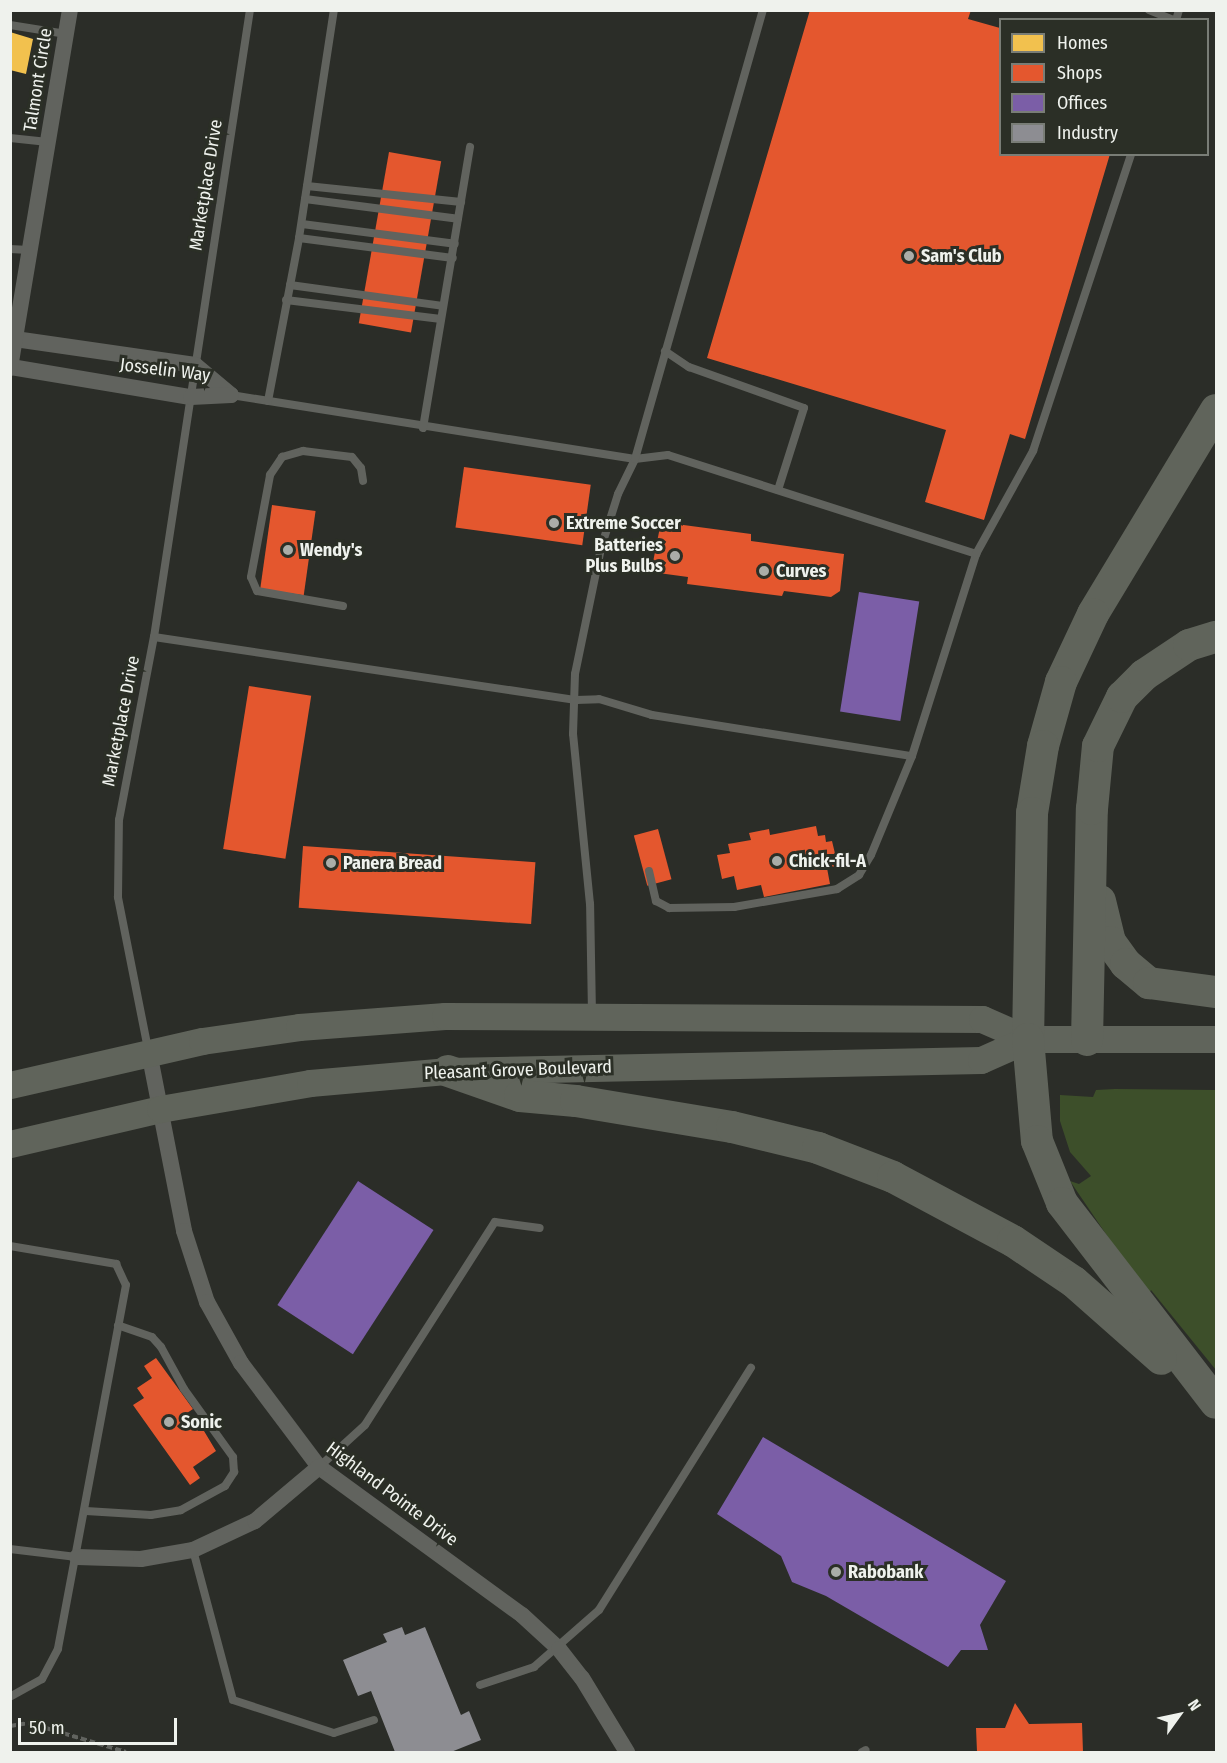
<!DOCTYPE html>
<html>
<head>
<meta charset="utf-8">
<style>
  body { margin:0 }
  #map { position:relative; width:1227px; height:1763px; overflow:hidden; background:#2b2d28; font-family:"Fira Sans Condensed",sans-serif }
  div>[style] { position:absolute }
  .green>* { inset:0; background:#3d4f2a }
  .homes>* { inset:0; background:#f2c14e }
  .shops>* { inset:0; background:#e4572e; transform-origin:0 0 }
  .offices>* { inset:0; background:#7b5ea7; transform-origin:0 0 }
  .industry>* { inset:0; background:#8d8d92 }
  .path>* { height:4px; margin-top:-2px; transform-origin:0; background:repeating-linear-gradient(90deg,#61635f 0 6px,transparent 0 9px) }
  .service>* { height:8px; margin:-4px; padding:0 4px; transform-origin:4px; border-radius:4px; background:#61635e }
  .minor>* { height:16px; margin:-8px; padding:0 8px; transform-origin:8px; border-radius:8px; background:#61635e }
  .primary>* { height:27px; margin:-13.5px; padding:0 13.5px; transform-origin:13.5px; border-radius:13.5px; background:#60645b }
  .motorway>* { height:32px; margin:-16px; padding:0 16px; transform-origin:16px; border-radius:16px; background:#60645b }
  .dots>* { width:16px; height:16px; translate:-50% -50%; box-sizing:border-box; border:3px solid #2b2f26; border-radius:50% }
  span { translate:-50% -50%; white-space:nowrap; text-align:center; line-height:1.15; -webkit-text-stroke:6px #2b2f26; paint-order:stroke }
  .street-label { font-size:18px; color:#eff2ed }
  .poi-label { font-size:18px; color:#eff2ed; font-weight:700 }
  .left { translate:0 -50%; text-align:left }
  .right { translate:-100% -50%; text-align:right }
  .frame { position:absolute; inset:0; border:12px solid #eff2ed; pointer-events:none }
  .legend { position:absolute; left:999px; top:18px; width:210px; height:138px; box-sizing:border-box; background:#2b2f26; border:2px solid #797d76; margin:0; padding:8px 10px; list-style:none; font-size:18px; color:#eff2ed }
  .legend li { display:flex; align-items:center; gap:12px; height:30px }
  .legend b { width:30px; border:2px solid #797d76 }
  .north { position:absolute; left:1149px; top:1685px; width:60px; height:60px; -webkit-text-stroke:4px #2b2f26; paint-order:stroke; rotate:57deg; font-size:16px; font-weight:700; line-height:24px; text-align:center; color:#eff2ed }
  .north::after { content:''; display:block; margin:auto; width:21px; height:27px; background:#eff2ed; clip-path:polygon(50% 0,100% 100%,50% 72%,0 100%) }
  .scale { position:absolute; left:18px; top:1718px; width:159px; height:27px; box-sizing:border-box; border:3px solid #eff2ed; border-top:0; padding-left:8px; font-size:18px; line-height:21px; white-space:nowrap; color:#eff2ed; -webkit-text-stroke:4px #2b2f26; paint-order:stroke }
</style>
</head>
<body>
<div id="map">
  <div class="green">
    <div style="clip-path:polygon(1115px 1089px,1216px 1090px,1216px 1370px,1151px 1290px,1148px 1296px,1070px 1181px,1079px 1184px,1091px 1176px,1070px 1152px,1060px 1121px,1060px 1095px,1093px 1097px,1096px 1090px)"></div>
  </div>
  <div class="homes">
    <div style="clip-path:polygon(10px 32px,33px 39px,26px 74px,10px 70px)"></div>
  </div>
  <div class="shops">
    <div style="clip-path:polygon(810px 10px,971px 10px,968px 19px,1000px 28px,1000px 154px,1110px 154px,1025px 439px,1010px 434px,984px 520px,925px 502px,946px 430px,707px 358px)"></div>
    <div style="left:389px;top:152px;width:53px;height:174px;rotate:10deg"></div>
    <div style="left:464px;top:467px;width:128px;height:61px;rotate:8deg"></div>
    <div style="left:272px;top:505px;width:44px;height:85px;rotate:8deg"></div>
    <div style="clip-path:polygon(661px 522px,751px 534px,751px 541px,844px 554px,840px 591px,831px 597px,784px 591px,782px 596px,687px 584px,688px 577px,651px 572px)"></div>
    <div style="left:249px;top:686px;width:63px;height:165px;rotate:9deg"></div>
    <div style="clip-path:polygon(816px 826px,818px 836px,825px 835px,826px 842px,832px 841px,838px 866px,827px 868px,830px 884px,764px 897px,761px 885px,737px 890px,734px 876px,722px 879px,717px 855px,730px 853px,728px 844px,751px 840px,749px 833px,769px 829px,770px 835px)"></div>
    <div style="left:658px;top:829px;width:52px;height:25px;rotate:75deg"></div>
    <div style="left:303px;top:846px;width:233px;height:62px;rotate:4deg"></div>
    <div style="clip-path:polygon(156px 1358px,193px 1409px,187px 1413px,194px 1423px,198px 1421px,216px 1451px,193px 1467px,200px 1478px,190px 1485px,133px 1405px,144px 1398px,137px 1388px,152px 1378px,144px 1366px)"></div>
    <div style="clip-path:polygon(1015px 1703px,1029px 1724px,1082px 1723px,1083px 1752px,977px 1752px,976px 1728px,1005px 1728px)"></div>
  </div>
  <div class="offices">
    <div style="left:859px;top:592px;width:61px;height:121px;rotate:9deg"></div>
    <div style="left:358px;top:1181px;width:90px;height:148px;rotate:33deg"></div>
    <div style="clip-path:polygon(763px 1437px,1006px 1581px,980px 1625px,988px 1650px,961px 1650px,948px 1667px,826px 1596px,792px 1582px,781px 1556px,717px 1514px)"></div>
  </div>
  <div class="industry">
    <div style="clip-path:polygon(402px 1627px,405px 1635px,425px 1627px,461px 1715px,469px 1711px,481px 1740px,451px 1752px,395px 1752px,371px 1691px,358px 1696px,343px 1660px,387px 1642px,383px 1634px)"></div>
  </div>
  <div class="path">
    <div style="left:10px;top:1726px;width:19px;rotate:-9deg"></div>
    <div style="left:29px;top:1723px;width:101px;rotate:16.6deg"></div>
  </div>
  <div class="service">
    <div style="left:1149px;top:10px;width:27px;rotate:22deg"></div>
    <div style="left:1176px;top:20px;width:10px;rotate:-73deg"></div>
    <div style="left:10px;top:25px;width:57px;rotate:9.1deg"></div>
    <div style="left:10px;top:138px;width:38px;rotate:6deg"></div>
    <div style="left:307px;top:186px;width:155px;rotate:5.9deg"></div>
    <div style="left:305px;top:199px;width:154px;rotate:7.4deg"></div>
    <div style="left:302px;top:224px;width:154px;rotate:7.4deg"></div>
    <div style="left:299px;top:238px;width:155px;rotate:7.4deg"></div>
    <div style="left:10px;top:249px;width:19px;rotate:3deg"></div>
    <div style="left:290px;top:285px;width:154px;rotate:7.8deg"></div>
    <div style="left:286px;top:300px;width:156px;rotate:7deg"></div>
    <div style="left:665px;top:351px;width:29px;rotate:34deg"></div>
    <div style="left:689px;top:367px;width:122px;rotate:19.6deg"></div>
    <div style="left:804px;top:408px;width:86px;rotate:107.6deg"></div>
    <div style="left:231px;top:395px;width:409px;rotate:9deg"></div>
    <div style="left:635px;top:459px;width:33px;rotate:-7deg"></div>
    <div style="left:668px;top:455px;width:324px;rotate:17.8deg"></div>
    <div style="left:268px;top:401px;width:166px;rotate:-79.2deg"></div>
    <div style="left:299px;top:238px;width:231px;rotate:-81.3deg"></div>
    <div style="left:423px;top:428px;width:285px;rotate:-80.5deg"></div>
    <div style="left:343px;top:606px;width:87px;rotate:-170.1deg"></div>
    <div style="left:257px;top:591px;width:15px;rotate:-113deg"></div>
    <div style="left:251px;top:577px;width:104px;rotate:-79.4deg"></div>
    <div style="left:270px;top:475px;width:22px;rotate:-56deg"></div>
    <div style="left:282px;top:457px;width:22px;rotate:-16deg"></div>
    <div style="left:303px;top:451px;width:49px;rotate:7deg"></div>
    <div style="left:352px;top:457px;width:14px;rotate:51deg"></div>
    <div style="left:361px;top:468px;width:13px;rotate:81deg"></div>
    <div style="left:154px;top:637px;width:427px;rotate:8.5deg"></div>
    <div style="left:576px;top:700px;width:23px;rotate:-2deg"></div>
    <div style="left:599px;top:699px;width:55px;rotate:16.8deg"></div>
    <div style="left:652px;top:715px;width:263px;rotate:9deg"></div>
    <div style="left:649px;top:871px;width:31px;rotate:77deg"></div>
    <div style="left:656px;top:901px;width:15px;rotate:28deg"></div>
    <div style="left:669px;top:908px;width:65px;rotate:-0.9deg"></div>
    <div style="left:734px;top:907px;width:105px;rotate:-9.9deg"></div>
    <div style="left:837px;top:889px;width:26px;rotate:-32deg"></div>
    <div style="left:859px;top:875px;width:23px;rotate:-59deg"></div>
    <div style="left:871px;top:855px;width:107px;rotate:-67.5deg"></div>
    <div style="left:912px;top:756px;width:212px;rotate:-72.4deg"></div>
    <div style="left:976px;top:554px;width:118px;rotate:-61deg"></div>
    <div style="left:1033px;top:451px;width:313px;rotate:-71.7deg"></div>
    <div style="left:592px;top:1014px;width:110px;rotate:-91deg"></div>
    <div style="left:590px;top:904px;width:171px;rotate:-95.7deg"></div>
    <div style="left:573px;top:734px;width:60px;rotate:-88.1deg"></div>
    <div style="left:575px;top:674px;width:129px;rotate:-78.3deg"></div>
    <div style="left:601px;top:548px;width:57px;rotate:-72.5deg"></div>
    <div style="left:618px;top:494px;width:39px;rotate:-64deg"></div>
    <div style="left:635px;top:459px;width:467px;rotate:-74.1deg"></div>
    <div style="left:148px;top:1049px;width:155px;rotate:-101.2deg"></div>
    <div style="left:118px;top:897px;width:77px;rotate:-89.3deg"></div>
    <div style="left:119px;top:820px;width:186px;rotate:-79.2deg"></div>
    <div style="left:154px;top:637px;width:634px;rotate:-81.3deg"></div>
    <div style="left:10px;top:1246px;width:108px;rotate:9.6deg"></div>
    <div style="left:116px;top:1264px;width:23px;rotate:65deg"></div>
    <div style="left:126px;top:1285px;width:370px;rotate:100.6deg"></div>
    <div style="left:58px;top:1649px;width:34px;rotate:118deg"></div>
    <div style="left:42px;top:1679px;width:37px;rotate:151deg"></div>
    <div style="left:319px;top:1467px;width:62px;rotate:-42.4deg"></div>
    <div style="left:365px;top:1425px;width:241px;rotate:-57.4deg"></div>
    <div style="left:495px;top:1222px;width:45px;rotate:7.6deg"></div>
    <div style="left:86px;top:1511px;width:65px;rotate:3.5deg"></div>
    <div style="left:151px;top:1515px;width:30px;rotate:-9deg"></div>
    <div style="left:181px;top:1510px;width:50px;rotate:-28.6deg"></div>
    <div style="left:225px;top:1486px;width:17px;rotate:-57deg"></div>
    <div style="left:234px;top:1472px;width:15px;rotate:-94deg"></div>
    <div style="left:233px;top:1457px;width:84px;rotate:-125.8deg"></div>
    <div style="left:184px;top:1389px;width:48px;rotate:-118.7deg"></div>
    <div style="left:161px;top:1347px;width:13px;rotate:-132deg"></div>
    <div style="left:152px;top:1337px;width:36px;rotate:-161deg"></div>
    <div style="left:10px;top:1549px;width:67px;rotate:6.8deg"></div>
    <div style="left:193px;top:1550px;width:155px;rotate:75.1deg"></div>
    <div style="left:233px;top:1700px;width:106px;rotate:18.1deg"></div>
    <div style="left:334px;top:1733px;width:42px;rotate:-18deg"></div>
    <div style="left:480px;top:1685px;width:57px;rotate:-18.4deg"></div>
    <div style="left:534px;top:1667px;width:86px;rotate:-41.2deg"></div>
    <div style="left:599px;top:1610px;width:286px;rotate:-57.9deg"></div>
    <div style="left:862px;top:1752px;width:4px;rotate:-27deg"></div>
  </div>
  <div class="minor">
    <div style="left:15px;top:339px;width:182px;rotate:8.2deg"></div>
    <div style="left:195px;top:365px;width:47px;rotate:39.8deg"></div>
    <div style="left:11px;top:367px;width:182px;rotate:9.5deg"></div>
    <div style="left:191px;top:397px;width:40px;rotate:-2.9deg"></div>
    <div style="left:10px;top:368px;width:363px;rotate:-80.5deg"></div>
    <div style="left:149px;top:1052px;width:182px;rotate:78.9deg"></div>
    <div style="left:184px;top:1231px;width:75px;rotate:72.1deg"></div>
    <div style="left:207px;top:1302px;width:70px;rotate:60.9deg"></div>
    <div style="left:241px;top:1363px;width:130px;rotate:53.1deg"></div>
    <div style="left:319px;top:1467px;width:251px;rotate:36.1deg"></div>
    <div style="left:522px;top:1615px;width:50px;rotate:42.6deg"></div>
    <div style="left:559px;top:1649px;width:37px;rotate:52deg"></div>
    <div style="left:582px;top:1678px;width:87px;rotate:58.7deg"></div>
    <div style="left:77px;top:1557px;width:64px;rotate:1.8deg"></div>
    <div style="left:141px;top:1559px;width:53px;rotate:-9.8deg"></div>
    <div style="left:193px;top:1550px;width:68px;rotate:-25.1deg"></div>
    <div style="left:255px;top:1521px;width:84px;rotate:-40.2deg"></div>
  </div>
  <div class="primary">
    <div style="left:10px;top:1085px;width:197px;rotate:-12.9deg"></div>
    <div style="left:202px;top:1041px;width:98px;rotate:-8.2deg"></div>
    <div style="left:299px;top:1027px;width:146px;rotate:-4.3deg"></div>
    <div style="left:445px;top:1016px;width:537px;rotate:0.32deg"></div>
    <div style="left:982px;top:1019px;width:50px;rotate:23.5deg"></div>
    <div style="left:1028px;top:1039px;width:188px"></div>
    <div style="left:10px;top:1144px;width:154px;rotate:-13.1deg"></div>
    <div style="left:160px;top:1109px;width:152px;rotate:-9.8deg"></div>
    <div style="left:310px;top:1083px;width:139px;rotate:-5deg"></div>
    <div style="left:448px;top:1071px;width:533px;rotate:-1.18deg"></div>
    <div style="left:981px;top:1060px;width:51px;rotate:-24.1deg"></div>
  </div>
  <div class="motorway">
    <div style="left:1216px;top:410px;width:238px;rotate:121.1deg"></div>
    <div style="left:1093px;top:614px;width:75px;rotate:115.2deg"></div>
    <div style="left:1061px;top:682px;width:66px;rotate:105.7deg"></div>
    <div style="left:1043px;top:746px;width:68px;rotate:99.3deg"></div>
    <div style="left:1032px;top:813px;width:226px;rotate:91deg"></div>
    <div style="left:1028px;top:1039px;width:102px;rotate:85deg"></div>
    <div style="left:1037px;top:1141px;width:67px;rotate:68deg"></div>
    <div style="left:1062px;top:1203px;width:252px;rotate:52.4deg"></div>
    <div style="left:1100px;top:901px;width:42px;rotate:76.3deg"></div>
    <div style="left:1110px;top:942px;width:27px;rotate:54deg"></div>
    <div style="left:1126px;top:964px;width:30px;rotate:40deg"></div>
    <div style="left:1149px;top:983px;width:68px;rotate:7.7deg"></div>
    <div style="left:1087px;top:1040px;width:231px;rotate:-88.8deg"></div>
    <div style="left:1092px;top:809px;width:63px;rotate:-84.6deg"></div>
    <div style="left:1098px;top:746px;width:55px;rotate:-63.9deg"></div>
    <div style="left:1122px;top:697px;width:31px;rotate:-45deg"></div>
    <div style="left:1144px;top:675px;width:54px;rotate:-33.7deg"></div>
    <div style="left:1189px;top:645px;width:28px;rotate:-17deg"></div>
    <div style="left:448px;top:1071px;width:76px;rotate:19.1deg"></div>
    <div style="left:520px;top:1096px;width:56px;rotate:5.1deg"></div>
    <div style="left:576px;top:1101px;width:158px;rotate:9.5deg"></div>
    <div style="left:732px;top:1127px;width:89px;rotate:13.7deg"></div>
    <div style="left:818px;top:1148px;width:80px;rotate:21.1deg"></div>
    <div style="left:893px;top:1177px;width:136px;rotate:28.1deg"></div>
    <div style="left:1013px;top:1241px;width:73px;rotate:33.9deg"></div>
    <div style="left:1074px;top:1282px;width:116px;rotate:41.5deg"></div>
  </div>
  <div class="dots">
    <div style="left:909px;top:256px;background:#aaada8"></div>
    <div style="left:554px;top:523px;background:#aaada8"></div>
    <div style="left:288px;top:550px;background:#aaada8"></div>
    <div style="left:675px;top:556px;background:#aaada8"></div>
    <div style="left:764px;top:571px;background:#aaada8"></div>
    <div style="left:777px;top:861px;background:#aaada8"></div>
    <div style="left:331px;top:863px;background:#aaada8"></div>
    <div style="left:169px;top:1422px;background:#aaada8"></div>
    <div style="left:836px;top:1572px;background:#aaada8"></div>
  </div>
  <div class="street-label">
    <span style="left:38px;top:80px;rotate:-81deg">Talmont Circle</span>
    <span style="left:206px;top:185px;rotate:-81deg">Marketplace Drive</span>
    <span style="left:165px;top:370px;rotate:7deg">Josselin Way</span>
    <span style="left:121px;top:721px;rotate:-79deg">Marketplace Drive</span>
    <span style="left:518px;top:1070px;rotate:-2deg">Pleasant Grove Boulevard</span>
    <span style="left:392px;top:1494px;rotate:37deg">Highland Pointe Drive</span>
  </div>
  <div class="poi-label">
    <span class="left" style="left:921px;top:256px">Sam's Club</span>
    <span class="left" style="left:566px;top:523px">Extreme Soccer</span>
    <span class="right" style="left:663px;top:556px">Batteries<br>Plus Bulbs</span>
    <span class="left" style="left:300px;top:550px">Wendy's</span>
    <span class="left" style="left:776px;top:571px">Curves</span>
    <span class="left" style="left:789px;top:861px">Chick-fil-A</span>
    <span class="left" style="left:343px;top:863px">Panera Bread</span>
    <span class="left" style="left:181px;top:1422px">Sonic</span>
    <span class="left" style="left:848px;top:1572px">Rabobank</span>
  </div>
  <div class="frame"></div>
  <ul class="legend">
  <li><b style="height:16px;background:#f2c14e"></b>Homes</li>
  <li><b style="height:16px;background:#e4572e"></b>Shops</li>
  <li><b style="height:16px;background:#7b5ea7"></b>Offices</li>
  <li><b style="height:16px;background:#8d8d92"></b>Industry</li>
  </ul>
  <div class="north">N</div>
  <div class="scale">50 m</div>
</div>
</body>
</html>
